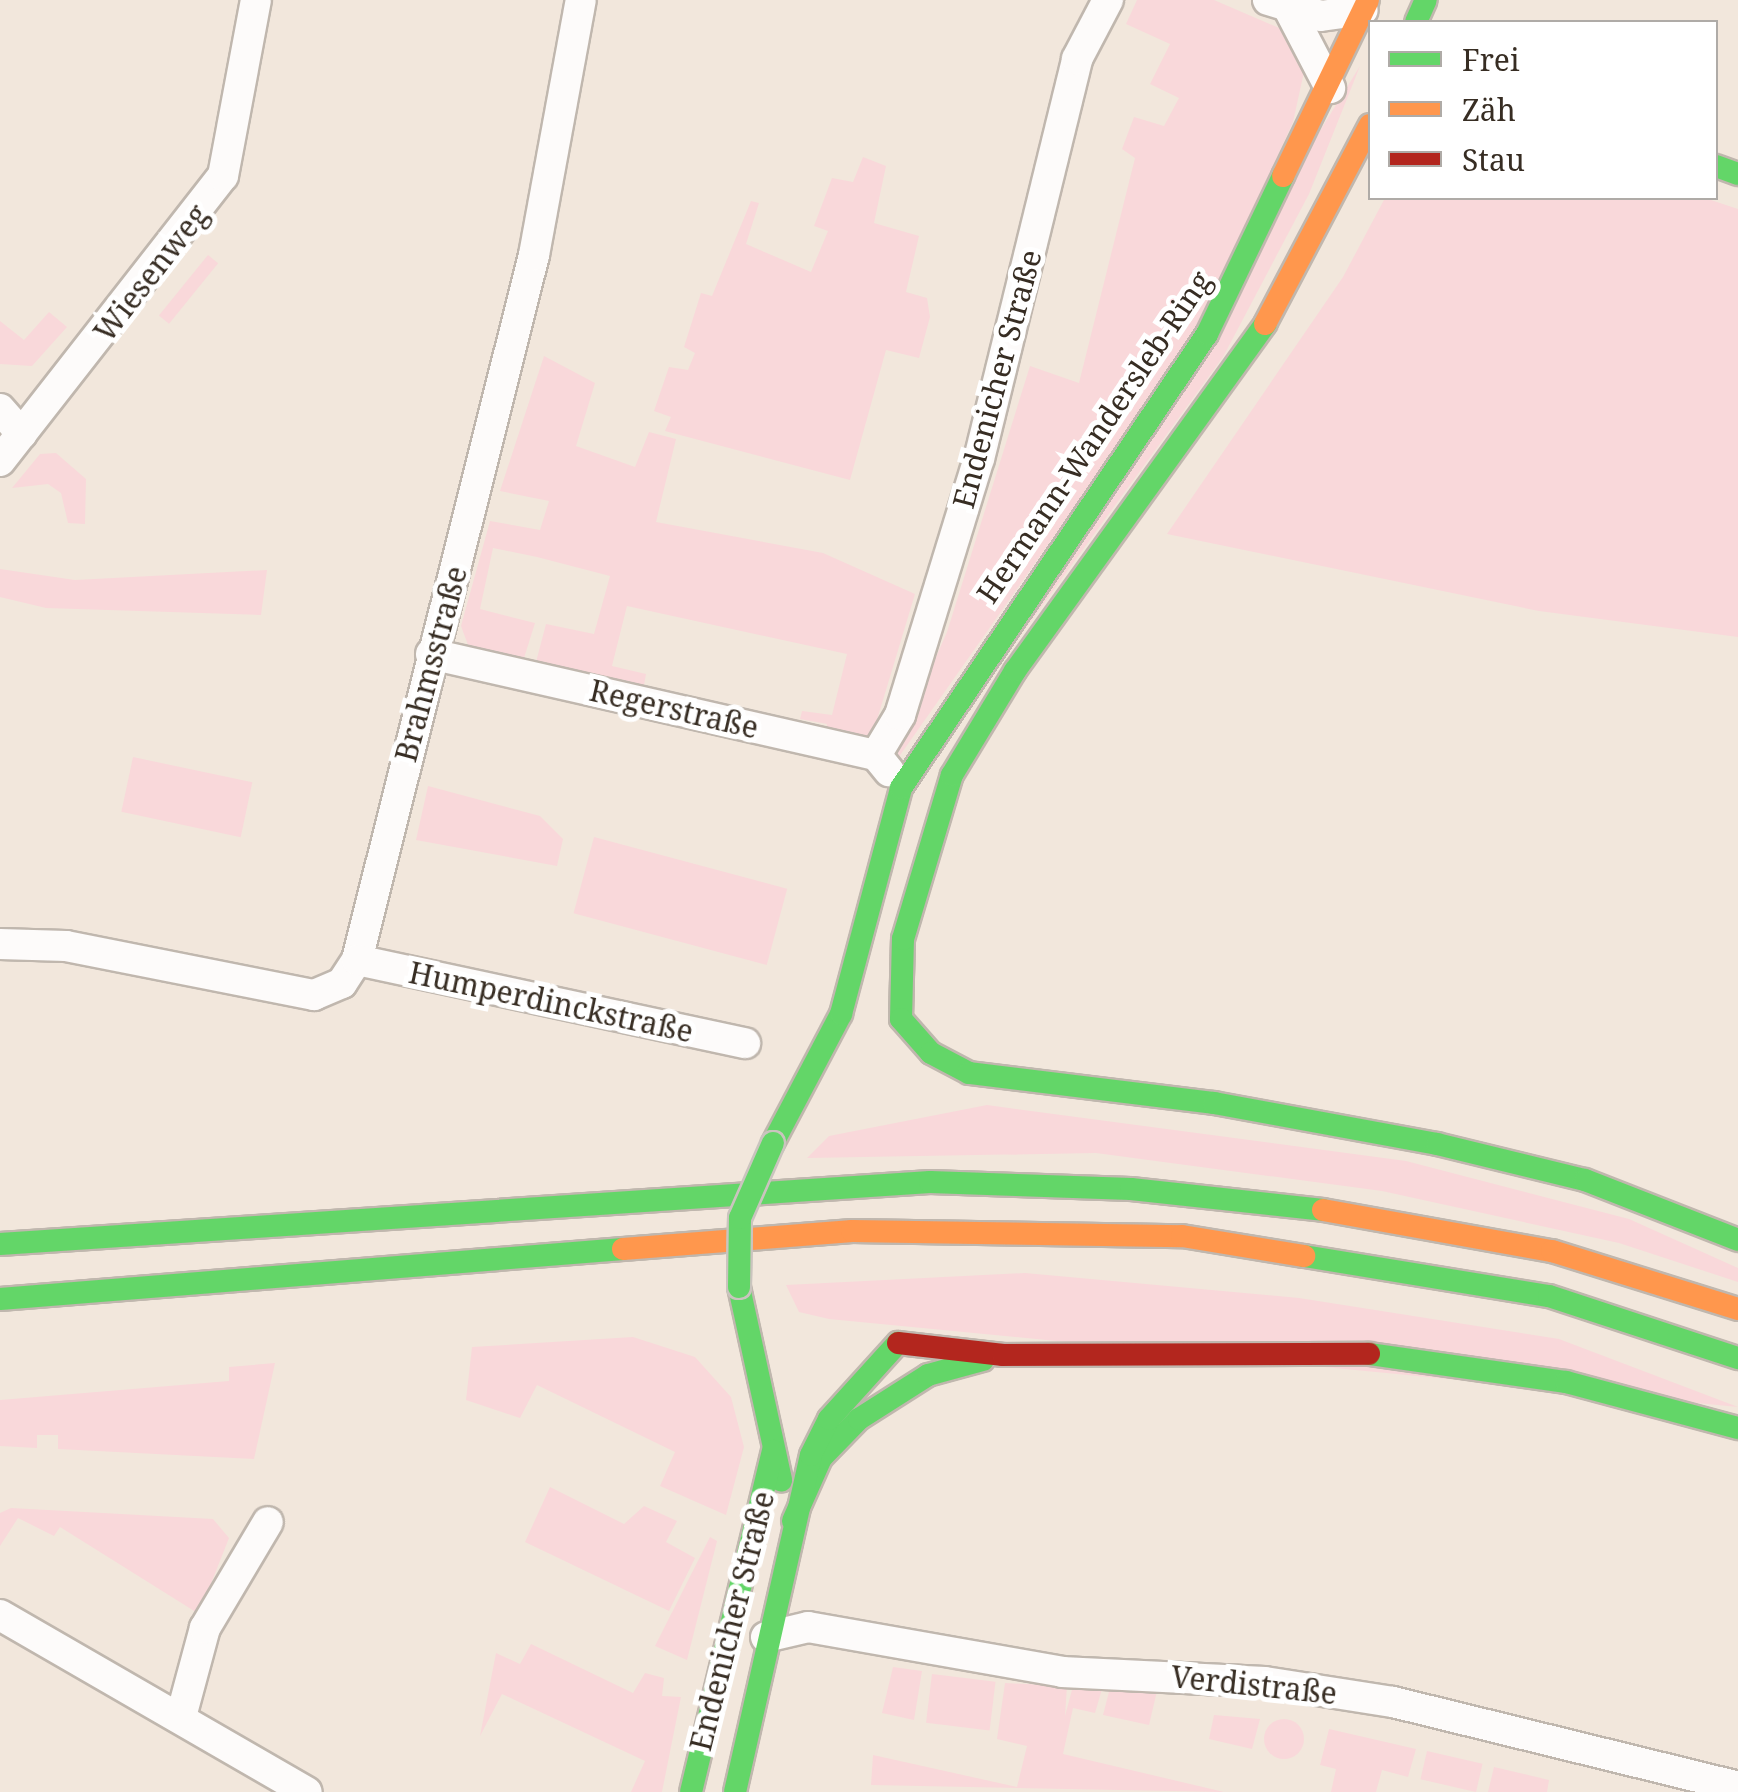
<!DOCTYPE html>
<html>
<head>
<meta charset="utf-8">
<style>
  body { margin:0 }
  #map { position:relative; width:1738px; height:1792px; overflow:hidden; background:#f2e7dc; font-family:"Noto Serif",serif }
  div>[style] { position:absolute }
  .green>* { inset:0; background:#f9d8da; transform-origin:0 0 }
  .round { border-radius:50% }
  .roads { filter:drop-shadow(2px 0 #c0b7ae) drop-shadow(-2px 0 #c0b7ae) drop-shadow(0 2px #c0b7ae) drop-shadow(0 -2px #c0b7ae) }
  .street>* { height:30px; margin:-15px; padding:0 15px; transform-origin:15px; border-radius:15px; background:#fdfbfa }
  .fast>* { height:22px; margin:-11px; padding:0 11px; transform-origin:11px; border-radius:11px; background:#63d668 }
  .slow>* { height:22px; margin:-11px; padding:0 11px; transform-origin:11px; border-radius:11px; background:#ff974d }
  .jam>* { height:22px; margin:-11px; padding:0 11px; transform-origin:11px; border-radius:11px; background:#b3261e }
  .bridges { filter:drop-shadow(2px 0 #cac4be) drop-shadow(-2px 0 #cac4be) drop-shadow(0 2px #cac4be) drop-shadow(0 -2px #cac4be) }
  .fast-bridge>* { height:22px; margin:-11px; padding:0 11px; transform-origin:11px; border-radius:11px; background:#63d668 }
  span { translate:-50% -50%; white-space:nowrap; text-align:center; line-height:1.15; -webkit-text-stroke:10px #fff; paint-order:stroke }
  .street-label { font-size:30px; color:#372d23 }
  .legend { position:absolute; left:1368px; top:20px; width:350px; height:180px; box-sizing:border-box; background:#fff; border:2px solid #afaba7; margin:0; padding:12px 18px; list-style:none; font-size:30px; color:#372d23 }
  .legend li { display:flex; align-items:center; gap:20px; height:50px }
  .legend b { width:50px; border:2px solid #afaba7 }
</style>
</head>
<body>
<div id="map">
  <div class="green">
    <div style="clip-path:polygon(1137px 0,1214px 0,1286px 31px,1304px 72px,1293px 122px,1201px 327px,896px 761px,886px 745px,902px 734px,947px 632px,1030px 366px,1079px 383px,1135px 158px,1122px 149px,1134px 117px,1164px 126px,1179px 98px,1150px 84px,1170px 44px,1126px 24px)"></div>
    <div style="clip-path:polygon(1360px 66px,1309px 194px,1223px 357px,943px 742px)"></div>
    <div style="clip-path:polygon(863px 157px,886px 166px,874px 223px,919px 236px,906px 292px,927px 298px,930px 317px,919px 358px,886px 350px,850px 480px,665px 431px,671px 417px,654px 411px,669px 367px,688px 370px,695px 353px,684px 347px,701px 293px,712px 296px,751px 201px,759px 203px,746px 244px,811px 272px,828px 231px,814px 226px,832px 178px,853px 182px)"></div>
    <div style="clip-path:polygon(1385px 198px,1705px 198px,1738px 209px,1738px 637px,1539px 611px,1167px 534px,1343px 277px)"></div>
    <div style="left:208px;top:255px;width:13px;height:78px;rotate:39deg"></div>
    <div style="clip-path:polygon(49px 312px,67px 327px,32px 366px,0 364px,0 321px,24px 340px)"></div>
    <div style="clip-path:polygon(544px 356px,595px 383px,576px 446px,635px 467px,649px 432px,676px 439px,656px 522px,823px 553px,915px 594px,870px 743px,824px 736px,827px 724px,800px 719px,802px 711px,832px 715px,847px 654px,627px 606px,612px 666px,646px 674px,644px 685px,536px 662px,546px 624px,594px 634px,610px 576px,537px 557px,493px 548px,480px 609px,535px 623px,524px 658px,468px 645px,461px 626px,490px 521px,540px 530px,549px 501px,500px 491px)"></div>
    <div style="clip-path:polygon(56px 453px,86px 479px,85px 524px,68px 523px,61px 493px,48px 484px,12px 488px,40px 454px)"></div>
    <div style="clip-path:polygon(0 569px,75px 580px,267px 570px,261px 615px,46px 608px,0 597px)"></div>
    <div style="left:133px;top:757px;width:122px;height:56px;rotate:12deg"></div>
    <div style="clip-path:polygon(428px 786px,540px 816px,563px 839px,557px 866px,416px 840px)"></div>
    <div style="left:594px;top:837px;width:200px;height:79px;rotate:15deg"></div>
    <div style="clip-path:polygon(987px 1105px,1406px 1161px,1629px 1219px,1738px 1268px,1738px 1282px,1619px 1243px,1382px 1191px,1096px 1153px,807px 1158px,829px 1136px)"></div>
    <div style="clip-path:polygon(1025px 1273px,1299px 1298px,1559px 1339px,1738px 1407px,829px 1319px,799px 1312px,786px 1285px)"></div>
    <div style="clip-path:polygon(633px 1337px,695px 1357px,731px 1397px,744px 1447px,726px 1515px,660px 1486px,675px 1452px,537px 1385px,520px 1418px,466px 1400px,472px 1347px)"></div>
    <div style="clip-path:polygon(275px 1363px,254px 1459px,58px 1449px,58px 1435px,37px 1435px,37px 1448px,0 1446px,0 1400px,229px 1381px,229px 1367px)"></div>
    <div style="clip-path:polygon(550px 1487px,624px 1524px,644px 1506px,677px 1521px,666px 1542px,695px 1558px,669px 1611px,525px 1542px)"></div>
    <div style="clip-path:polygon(11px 1508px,213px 1519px,229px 1538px,199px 1614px,60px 1527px,54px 1536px,18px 1518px,0 1546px,0 1513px)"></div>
    <div style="clip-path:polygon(710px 1537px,717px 1541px,687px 1660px,655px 1646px)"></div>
    <div style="clip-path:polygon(531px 1644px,633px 1693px,645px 1673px,664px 1678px,662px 1696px,681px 1697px,662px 1792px,631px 1792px,645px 1761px,502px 1694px,480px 1736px,496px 1653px,520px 1664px)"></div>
    <div style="clip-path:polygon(893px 1667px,922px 1671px,914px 1720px,882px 1713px)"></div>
    <div style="left:932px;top:1674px;width:64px;height:49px;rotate:7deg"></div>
    <div style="clip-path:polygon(1005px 1683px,1067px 1686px,1065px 1716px,1073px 1686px,1102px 1689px,1095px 1713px,1073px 1708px,1063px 1754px,1224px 1792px,871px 1785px,873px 1755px,1017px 1787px,1027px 1746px,997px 1739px)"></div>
    <div style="clip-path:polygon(1110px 1688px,1157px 1691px,1149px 1725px,1103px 1715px)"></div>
    <div style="clip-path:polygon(1214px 1715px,1260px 1719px,1252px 1749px,1209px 1739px)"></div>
    <div class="round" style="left:1264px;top:1719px;width:40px;height:40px"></div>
    <div style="clip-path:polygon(1329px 1729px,1416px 1749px,1408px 1777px,1382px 1770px,1376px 1792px,1331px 1792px,1336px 1769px,1320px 1765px)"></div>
    <div style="left:1427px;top:1751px;width:57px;height:29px;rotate:13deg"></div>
    <div style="clip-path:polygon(1494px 1767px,1549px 1780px,1547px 1792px,1488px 1792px)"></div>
  </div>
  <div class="roads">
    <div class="street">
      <div style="left:1268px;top:0;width:55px;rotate:16.8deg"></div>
      <div style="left:1321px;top:16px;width:42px;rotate:-8.1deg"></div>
      <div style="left:1290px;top:11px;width:87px;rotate:62.5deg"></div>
      <div style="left:0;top:409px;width:33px;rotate:49deg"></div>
      <div style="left:0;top:461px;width:362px;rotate:-52deg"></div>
      <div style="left:223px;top:176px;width:179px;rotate:-79.4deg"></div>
      <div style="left:431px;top:654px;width:456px;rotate:12.8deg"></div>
      <div style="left:876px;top:755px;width:21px;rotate:51deg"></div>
      <div style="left:876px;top:755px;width:47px;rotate:-59deg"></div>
      <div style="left:900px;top:715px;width:268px;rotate:-72.9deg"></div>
      <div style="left:979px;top:459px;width:412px;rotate:-76.2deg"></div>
      <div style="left:1077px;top:59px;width:67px;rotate:-62.3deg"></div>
      <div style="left:0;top:944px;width:66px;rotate:1.7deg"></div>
      <div style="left:66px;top:946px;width:253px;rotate:11.2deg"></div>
      <div style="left:314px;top:995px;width:30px;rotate:-23deg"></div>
      <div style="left:342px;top:983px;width:27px;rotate:-57deg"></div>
      <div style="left:357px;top:960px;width:727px;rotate:-75.91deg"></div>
      <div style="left:534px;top:255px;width:259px;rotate:-79.6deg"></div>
      <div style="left:357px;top:960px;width:397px;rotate:12.1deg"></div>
      <div style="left:0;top:1615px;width:354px;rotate:30deg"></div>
      <div style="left:766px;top:1637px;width:43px;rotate:-13.4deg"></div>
      <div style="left:808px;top:1627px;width:258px;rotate:10deg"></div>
      <div style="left:1062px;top:1672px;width:203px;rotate:2.8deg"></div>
      <div style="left:1265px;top:1682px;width:130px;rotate:8.9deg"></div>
      <div style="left:1393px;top:1702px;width:355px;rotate:13.8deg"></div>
      <div style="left:182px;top:1713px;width:88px;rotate:-74.9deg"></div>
      <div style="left:205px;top:1628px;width:123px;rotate:-59.3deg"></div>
    </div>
    <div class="fast">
      <div style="left:1416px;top:22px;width:24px;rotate:-66deg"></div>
      <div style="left:1716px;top:166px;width:23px;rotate:20deg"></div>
      <div style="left:901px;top:1019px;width:80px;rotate:-88.6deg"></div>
      <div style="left:903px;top:939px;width:171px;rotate:-73.4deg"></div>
      <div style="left:952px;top:775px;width:122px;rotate:-58.8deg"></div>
      <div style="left:1015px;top:671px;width:428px;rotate:-54.2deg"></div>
      <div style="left:901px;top:1019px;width:45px;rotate:48.6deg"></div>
      <div style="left:931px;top:1053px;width:43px;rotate:27.8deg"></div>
      <div style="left:969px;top:1073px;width:247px;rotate:7deg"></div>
      <div style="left:1214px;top:1103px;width:227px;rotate:10.4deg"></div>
      <div style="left:1437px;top:1144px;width:152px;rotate:13.7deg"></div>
      <div style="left:1585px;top:1180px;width:164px;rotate:21.4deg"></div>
      <div style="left:773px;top:1143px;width:146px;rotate:-62.2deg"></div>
      <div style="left:841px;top:1014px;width:234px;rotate:-75.1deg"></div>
      <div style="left:901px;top:788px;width:547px;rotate:-56.02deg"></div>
      <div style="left:1207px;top:334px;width:175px;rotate:-64.3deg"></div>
      <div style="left:0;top:1244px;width:932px;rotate:-3.81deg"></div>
      <div style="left:930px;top:1182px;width:201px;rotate:2deg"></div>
      <div style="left:1131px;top:1189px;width:193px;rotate:6.2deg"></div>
      <div style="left:1304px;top:1256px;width:248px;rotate:9.3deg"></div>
      <div style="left:1549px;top:1296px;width:199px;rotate:18.2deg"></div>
      <div style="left:739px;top:1287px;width:198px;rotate:77.7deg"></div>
      <div style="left:0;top:1299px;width:625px;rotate:-4.59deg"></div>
      <div style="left:1369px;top:1354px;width:199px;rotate:8.1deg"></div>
      <div style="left:1566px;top:1382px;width:178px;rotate:15deg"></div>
      <div style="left:793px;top:1521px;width:69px;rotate:-66deg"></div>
      <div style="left:821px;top:1458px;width:54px;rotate:-45.7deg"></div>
      <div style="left:859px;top:1419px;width:82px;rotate:-32.5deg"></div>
      <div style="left:928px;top:1375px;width:57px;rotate:-15.3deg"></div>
      <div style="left:691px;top:1792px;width:351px;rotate:-76.5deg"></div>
      <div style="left:735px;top:1792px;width:345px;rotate:-77.3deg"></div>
      <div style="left:811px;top:1455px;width:40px;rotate:-63.4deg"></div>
      <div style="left:829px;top:1419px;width:103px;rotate:-47.8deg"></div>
    </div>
    <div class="slow">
      <div style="left:1283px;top:176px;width:195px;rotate:-64.2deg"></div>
      <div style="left:1265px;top:324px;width:225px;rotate:-62.2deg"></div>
      <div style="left:1323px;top:1210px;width:233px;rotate:10.2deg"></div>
      <div style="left:1552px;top:1251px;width:195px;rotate:17.3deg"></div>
      <div style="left:623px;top:1249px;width:230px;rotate:-4.5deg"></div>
      <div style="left:852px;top:1231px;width:330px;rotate:0.9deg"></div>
      <div style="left:1182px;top:1236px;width:124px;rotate:9.3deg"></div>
    </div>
    <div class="jam">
      <div style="left:898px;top:1343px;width:106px;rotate:6.5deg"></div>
      <div style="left:1003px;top:1355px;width:366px;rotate:-0.2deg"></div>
    </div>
  </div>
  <div class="bridges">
    <div class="fast-bridge">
      <div style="left:739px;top:1287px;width:69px;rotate:-89.2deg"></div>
      <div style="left:740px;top:1218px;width:82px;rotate:-66.3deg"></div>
    </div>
  </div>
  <div class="street-label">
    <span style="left:151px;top:273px;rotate:-52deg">Wiesenweg</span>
    <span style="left:997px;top:379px;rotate:-75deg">Endenicher Straße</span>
    <span style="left:1094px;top:437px;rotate:-56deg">Hermann-Wandersleb-Ring</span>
    <span style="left:431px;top:664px;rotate:-75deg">Brahmsstraße</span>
    <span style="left:674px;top:709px;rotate:13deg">Regerstraße</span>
    <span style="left:551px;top:1002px;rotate:12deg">Humperdinckstraße</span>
    <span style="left:732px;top:1621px;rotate:-76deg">Endenicher Straße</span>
    <span style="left:1254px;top:1685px;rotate:6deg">Verdistraße</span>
  </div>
  <ul class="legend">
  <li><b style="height:12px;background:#63d668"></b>Frei</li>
  <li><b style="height:12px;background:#ff974d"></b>Zäh</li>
  <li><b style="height:12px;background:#b3261e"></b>Stau</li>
  </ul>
</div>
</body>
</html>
